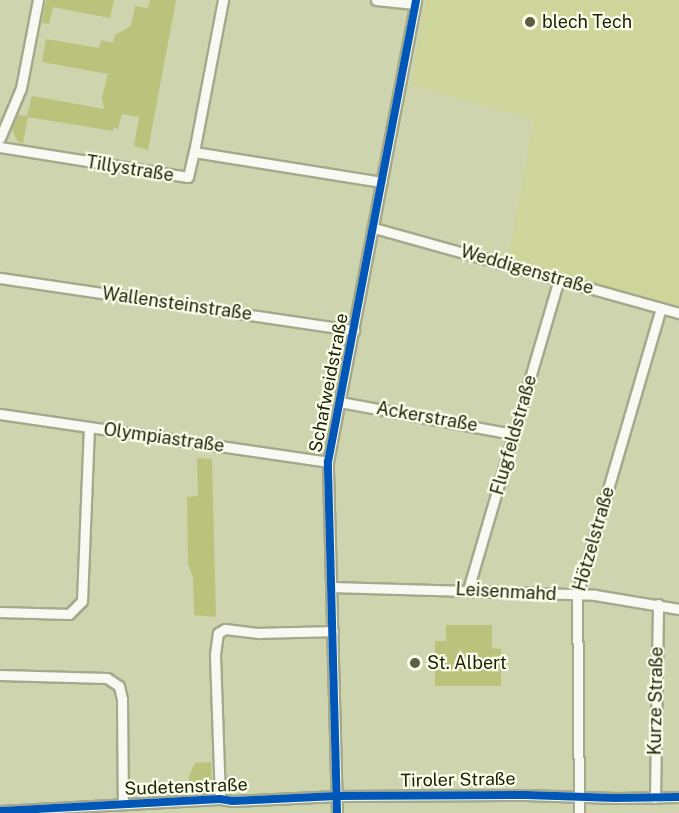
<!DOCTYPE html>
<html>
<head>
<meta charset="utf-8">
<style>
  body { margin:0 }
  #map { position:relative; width:679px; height:813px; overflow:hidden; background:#ced4ae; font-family:"Public Sans",sans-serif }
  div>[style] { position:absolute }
  .built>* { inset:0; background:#cdd59b }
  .green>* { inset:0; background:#bac27c }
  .roads { filter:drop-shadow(2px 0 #a5a98c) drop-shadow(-2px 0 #a5a98c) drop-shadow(0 2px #a5a98c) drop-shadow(0 -2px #a5a98c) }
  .street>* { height:9px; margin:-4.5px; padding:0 4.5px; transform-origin:4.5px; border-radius:4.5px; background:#f8f9f3 }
  .cycleway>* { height:8px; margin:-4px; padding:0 4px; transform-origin:4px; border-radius:4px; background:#0057b8 }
  .dots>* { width:16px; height:16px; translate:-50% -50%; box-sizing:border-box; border:3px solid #fbffeb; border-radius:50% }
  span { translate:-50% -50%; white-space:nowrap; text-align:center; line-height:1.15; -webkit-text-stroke:4.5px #fbffeb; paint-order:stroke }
  .poi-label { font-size:18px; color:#1d2005 }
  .left { translate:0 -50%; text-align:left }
  .street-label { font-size:18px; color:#1d2005 }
</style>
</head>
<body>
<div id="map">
  <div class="built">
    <div style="clip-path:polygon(426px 0,679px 0,679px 319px,507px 264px,534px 120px,411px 85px)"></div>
  </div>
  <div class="green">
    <div style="clip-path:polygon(46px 0,114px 0,110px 18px,53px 7px,49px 24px,42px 23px)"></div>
    <div style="clip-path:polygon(150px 0,176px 0,148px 150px,134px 146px,139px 117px,122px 114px,118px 129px,114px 127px,113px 131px,28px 117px,23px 144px,18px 142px,12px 130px,18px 115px,27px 116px,32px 96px,104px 109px,102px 97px,108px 74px,42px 62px,46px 39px,99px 48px,101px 40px,113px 43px,115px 35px,131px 26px,135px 6px,148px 8px)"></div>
    <div style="clip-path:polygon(197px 458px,212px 459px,216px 617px,194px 615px,193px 578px,188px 563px,187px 497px,198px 496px)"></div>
    <div style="clip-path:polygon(446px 625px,492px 625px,492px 648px,501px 649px,501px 686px,435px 686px,435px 641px,446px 641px)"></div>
    <div style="clip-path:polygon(211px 762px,212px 781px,208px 797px,189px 797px,189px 776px,195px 763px)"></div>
  </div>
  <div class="roads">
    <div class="street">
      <div style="left:376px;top:0;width:39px;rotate:6deg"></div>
      <div style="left:0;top:138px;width:54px;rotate:-67.2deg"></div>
      <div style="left:21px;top:88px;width:90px;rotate:-79.1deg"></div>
      <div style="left:0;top:147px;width:190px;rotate:9.1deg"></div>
      <div style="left:188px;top:177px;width:26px;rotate:-77deg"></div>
      <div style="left:194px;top:152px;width:190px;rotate:9.1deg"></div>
      <div style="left:194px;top:152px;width:155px;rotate:-79.2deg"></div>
      <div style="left:374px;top:228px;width:317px;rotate:15.6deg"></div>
      <div style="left:0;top:278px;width:358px;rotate:8.4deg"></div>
      <div style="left:340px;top:402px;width:176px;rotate:10.5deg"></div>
      <div style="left:0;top:414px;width:331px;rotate:8.3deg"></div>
      <div style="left:332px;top:587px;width:263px;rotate:1.7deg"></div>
      <div style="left:595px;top:595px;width:85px;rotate:9.5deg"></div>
      <div style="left:468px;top:590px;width:324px;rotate:-73.7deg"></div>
      <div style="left:0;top:612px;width:69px;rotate:1.7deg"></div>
      <div style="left:69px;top:614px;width:18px;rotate:-45deg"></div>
      <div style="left:82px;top:601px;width:174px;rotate:-87.7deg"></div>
      <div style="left:0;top:675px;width:107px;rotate:1.6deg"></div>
      <div style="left:107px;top:678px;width:14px;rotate:34deg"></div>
      <div style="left:119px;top:686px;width:13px;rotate:77deg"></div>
      <div style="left:122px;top:699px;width:105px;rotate:89.5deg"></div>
      <div style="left:655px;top:798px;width:194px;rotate:-89.1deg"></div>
      <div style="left:220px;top:799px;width:145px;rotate:-92deg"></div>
      <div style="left:215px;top:654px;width:21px;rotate:-82deg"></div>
      <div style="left:218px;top:633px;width:8px;rotate:-30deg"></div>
      <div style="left:225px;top:629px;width:34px;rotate:7deg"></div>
      <div style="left:259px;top:633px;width:74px;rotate:-1.5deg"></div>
      <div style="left:0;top:811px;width:220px;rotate:-3.1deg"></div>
      <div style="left:220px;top:799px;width:13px;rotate:9deg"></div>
      <div style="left:233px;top:801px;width:104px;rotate:-2.8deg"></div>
      <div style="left:337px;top:796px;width:189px;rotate:-0.3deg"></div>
      <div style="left:526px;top:795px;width:90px;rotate:1.9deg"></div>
      <div style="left:616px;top:798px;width:63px;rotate:-0.9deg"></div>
      <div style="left:337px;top:813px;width:351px;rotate:-91.5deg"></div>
      <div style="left:328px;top:462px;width:470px;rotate:-79.2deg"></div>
      <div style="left:579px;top:813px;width:218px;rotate:-90.5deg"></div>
      <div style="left:577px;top:595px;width:299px;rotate:-73.7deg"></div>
    </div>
  </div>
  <div class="cycleway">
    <div style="left:0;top:811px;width:220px;rotate:-3.1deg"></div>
    <div style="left:220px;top:799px;width:13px;rotate:9deg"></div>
    <div style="left:233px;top:801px;width:104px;rotate:-2.8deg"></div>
    <div style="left:337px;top:796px;width:189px;rotate:-0.3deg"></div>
    <div style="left:526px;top:795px;width:90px;rotate:1.9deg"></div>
    <div style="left:616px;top:798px;width:63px;rotate:-0.9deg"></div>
    <div style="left:337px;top:813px;width:351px;rotate:-91.5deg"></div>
    <div style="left:328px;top:462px;width:470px;rotate:-79.2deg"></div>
  </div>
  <div class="dots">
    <div style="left:530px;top:22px;background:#5b5f40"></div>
    <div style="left:415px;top:663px;background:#5b5f40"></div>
  </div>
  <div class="poi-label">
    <span class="left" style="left:542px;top:22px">blech Tech</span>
    <span class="left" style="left:427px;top:663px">St. Albert</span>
  </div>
  <div class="street-label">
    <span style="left:130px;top:169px;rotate:9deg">Tillystraße</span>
    <span style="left:527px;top:270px;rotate:16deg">Weddigenstraße</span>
    <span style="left:177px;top:304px;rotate:8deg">Wallensteinstraße</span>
    <span style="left:329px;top:383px;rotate:-79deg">Schafweidstraße</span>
    <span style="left:427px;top:417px;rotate:10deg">Ackerstraße</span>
    <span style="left:514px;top:435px;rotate:-74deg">Flugfeldstraße</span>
    <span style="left:164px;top:438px;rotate:8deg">Olympiastraße</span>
    <span style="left:594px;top:539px;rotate:-74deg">Hötzelstraße</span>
    <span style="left:506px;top:592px;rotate:3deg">Leisenmahd</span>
    <span style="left:656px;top:701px;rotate:-89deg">Kurze Straße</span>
    <span style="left:458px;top:780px;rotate:-1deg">Tiroler Straße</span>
    <span style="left:186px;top:787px;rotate:-2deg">Sudetenstraße</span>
  </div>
</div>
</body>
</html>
